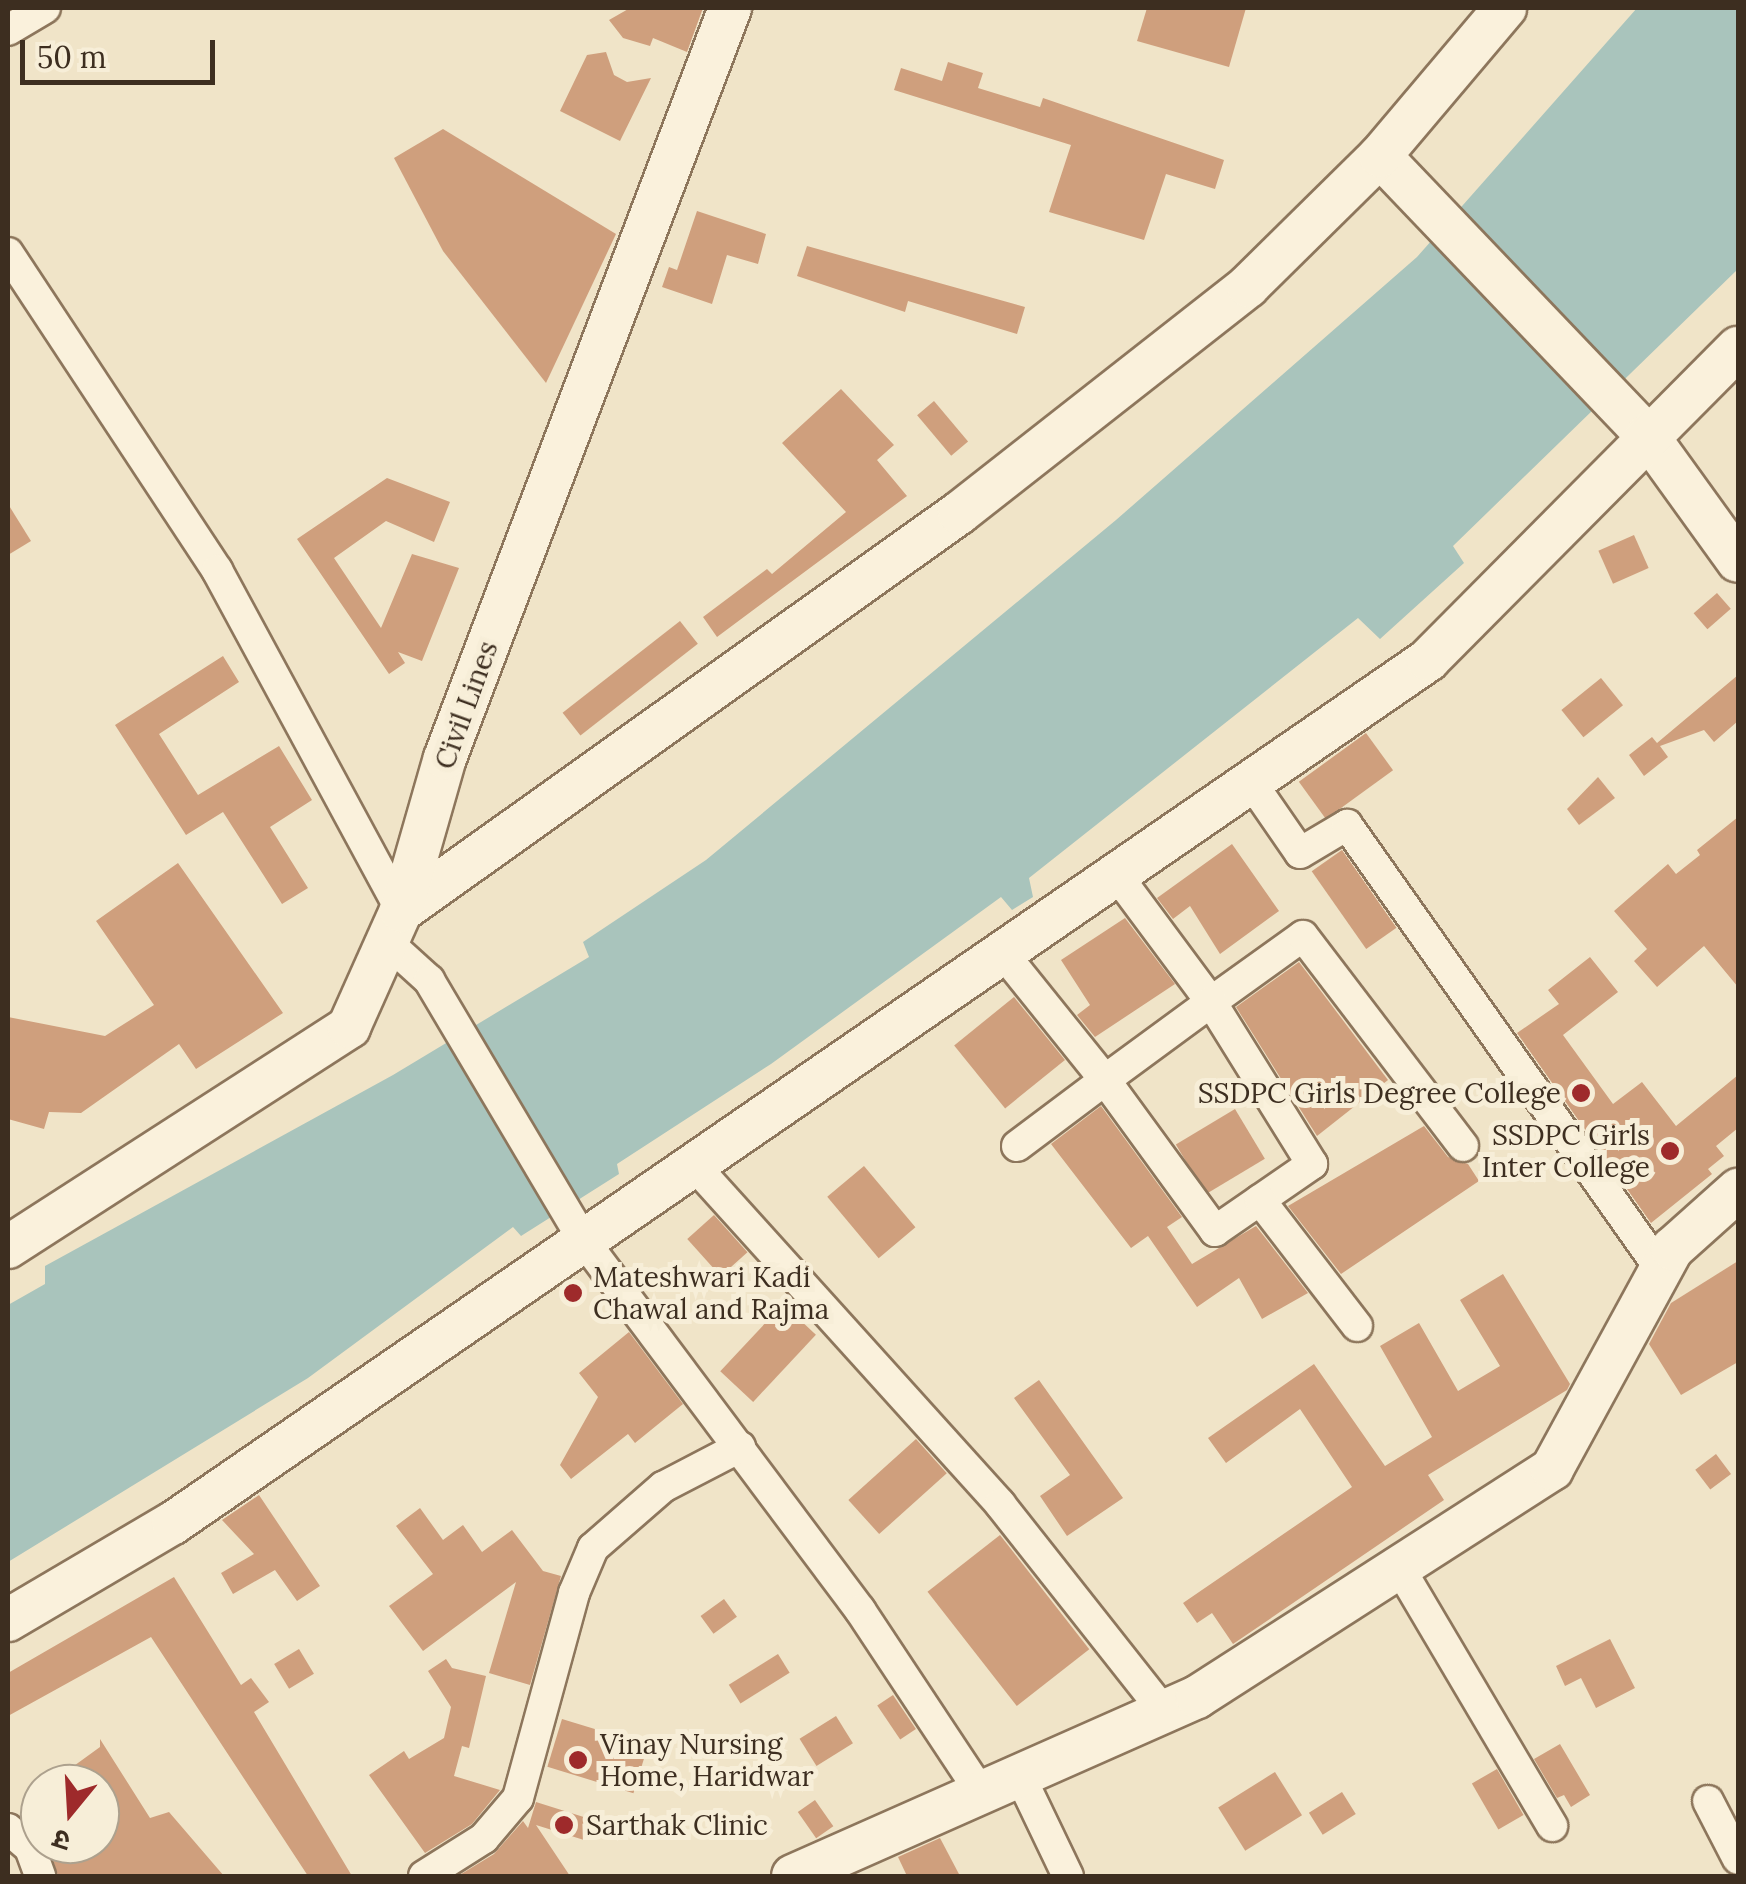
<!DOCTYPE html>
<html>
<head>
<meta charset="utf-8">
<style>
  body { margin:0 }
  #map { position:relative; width:1746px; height:1884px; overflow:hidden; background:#f0e4c8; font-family:Lora,"Noto Sans Devanagari",serif }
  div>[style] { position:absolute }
  .water>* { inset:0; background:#a9c4bc }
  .building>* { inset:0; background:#cf9f7d; transform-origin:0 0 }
  .roads { filter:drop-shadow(2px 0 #8d765c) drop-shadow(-2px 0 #8d765c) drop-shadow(0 2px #8d765c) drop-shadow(0 -2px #8d765c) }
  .street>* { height:30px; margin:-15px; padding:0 15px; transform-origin:15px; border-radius:15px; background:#faf1dc }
  .secondary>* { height:42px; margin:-21px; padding:0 21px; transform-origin:21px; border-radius:21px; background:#faf1dc }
  .dots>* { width:28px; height:28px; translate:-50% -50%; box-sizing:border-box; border:5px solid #f7eed8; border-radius:50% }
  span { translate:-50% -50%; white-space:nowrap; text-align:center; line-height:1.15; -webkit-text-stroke:10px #f7eed8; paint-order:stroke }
  .street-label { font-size:28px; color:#3d2e20 }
  .poi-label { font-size:28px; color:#3d2e20 }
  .right { translate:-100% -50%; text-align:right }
  .left { translate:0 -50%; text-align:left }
  .frame { position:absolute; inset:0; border:10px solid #3d2e20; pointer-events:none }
  .north { position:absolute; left:20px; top:1764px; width:100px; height:100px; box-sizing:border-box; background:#f7eed8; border:2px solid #ada18e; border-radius:50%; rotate:198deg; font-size:28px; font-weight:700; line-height:40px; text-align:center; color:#3d2e20 }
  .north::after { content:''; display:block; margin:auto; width:35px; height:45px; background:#9e2a2b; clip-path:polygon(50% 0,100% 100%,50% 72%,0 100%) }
  .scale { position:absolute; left:20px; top:40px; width:195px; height:45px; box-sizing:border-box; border:5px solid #3d2e20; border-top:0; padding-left:12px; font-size:30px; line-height:35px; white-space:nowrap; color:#3d2e20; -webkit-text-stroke:8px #f7eed8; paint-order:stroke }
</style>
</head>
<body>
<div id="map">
  <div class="water">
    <div style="clip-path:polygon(1637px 8px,1738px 8px,1738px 269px,1453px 546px,1464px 563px,1380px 639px,1358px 618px,1029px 878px,1033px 897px,1012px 910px,1001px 897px,771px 1064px,617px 1164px,619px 1174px,521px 1236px,513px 1227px,308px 1378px,8px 1562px,8px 1305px,45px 1284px,45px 1266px,393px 1075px,589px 957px,583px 942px,706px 860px,1116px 520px,1417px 257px)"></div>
  </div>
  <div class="building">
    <div style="clip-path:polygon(630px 8px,703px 8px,687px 52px,653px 38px,650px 46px,623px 38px,609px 20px)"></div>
    <div style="clip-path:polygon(1147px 8px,1246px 8px,1229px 67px,1137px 41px)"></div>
    <div style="clip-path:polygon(606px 52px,614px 75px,627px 82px,651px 78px,620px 141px,560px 111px,587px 55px)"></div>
    <div style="clip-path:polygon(948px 62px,983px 73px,978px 88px,1040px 107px,1043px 98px,1224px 160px,1215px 189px,1166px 174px,1144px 240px,1049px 212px,1071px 145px,894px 90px,901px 68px,942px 81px)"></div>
    <div style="clip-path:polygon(443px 129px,616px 234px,546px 383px,443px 251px,394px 158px)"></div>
    <div style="clip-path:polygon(697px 211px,766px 234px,758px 264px,727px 255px,712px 304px,662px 287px,669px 267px,677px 270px)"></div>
    <div style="clip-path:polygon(807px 246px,1025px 307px,1017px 334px,908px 301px,905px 312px,797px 276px)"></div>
    <div style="clip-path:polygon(841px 389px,894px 445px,877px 460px,907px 496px,717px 637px,703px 617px,767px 569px,772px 574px,846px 512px,782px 443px)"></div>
    <div style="left:934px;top:401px;width:53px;height:22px;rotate:50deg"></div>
    <div style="clip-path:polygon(387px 478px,450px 502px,434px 542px,386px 521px,334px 558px,381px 628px,412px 554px,459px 568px,422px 661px,398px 652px,405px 663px,389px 674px,297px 539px)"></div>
    <div style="clip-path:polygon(8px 504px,31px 541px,8px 555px)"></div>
    <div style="left:1634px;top:535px;width:36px;height:39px;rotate:66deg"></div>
    <div style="left:1717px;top:593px;width:21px;height:31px;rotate:49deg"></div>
    <div style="left:680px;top:621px;width:29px;height:149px;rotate:52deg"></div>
    <div style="clip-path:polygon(223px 656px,239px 682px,159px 734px,198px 795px,279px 746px,312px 800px,270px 827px,308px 888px,282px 904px,223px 812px,186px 835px,115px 725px)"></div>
    <div style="clip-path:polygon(1738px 675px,1738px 721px,1714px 742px,1704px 730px,1660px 746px,1668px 757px,1644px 776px,1629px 755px,1652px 737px,1657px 743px)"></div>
    <div style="left:1601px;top:678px;width:35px;height:51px;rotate:51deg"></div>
    <div style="left:1366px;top:733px;width:46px;height:83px;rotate:54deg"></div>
    <div style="clip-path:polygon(1598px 777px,1615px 798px,1579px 825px,1567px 809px)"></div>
    <div style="clip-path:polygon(1738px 817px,1738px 987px,1704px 946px,1657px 987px,1634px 961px,1647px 949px,1614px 911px,1668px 864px,1676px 874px,1700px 855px,1697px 850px)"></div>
    <div style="clip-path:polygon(1232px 844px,1279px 911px,1220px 954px,1190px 906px,1173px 919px,1157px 898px)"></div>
    <div style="left:1342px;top:850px;width:95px;height:37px;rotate:55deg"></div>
    <div style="clip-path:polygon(178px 863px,283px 1013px,196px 1069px,179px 1044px,81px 1113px,49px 1112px,44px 1129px,8px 1119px,8px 1017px,105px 1036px,154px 1005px,96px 921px)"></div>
    <div style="clip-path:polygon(1125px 918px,1175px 984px,1095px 1037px,1077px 1015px,1090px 1005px,1061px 960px)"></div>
    <div style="clip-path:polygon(1590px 957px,1618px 992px,1563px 1035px,1613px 1104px,1642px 1082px,1676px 1126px,1738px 1075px,1738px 1128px,1716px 1146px,1724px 1156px,1708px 1169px,1712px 1174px,1651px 1223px,1517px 1033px,1559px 1004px,1548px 990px)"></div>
    <div style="clip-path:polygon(1299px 962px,1388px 1080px,1317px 1136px,1236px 1007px)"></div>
    <div style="left:1014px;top:997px;width:81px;height:77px;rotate:51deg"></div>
    <div style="clip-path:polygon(1101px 1106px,1182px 1217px,1167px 1227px,1192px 1264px,1256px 1226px,1308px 1293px,1262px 1319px,1239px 1278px,1197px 1307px,1148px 1236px,1131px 1248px,1051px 1144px)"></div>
    <div style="left:1235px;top:1109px;width:58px;height:69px;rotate:59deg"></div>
    <div style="clip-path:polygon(1424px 1126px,1448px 1157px,1468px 1164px,1479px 1181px,1341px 1274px,1288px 1206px)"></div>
    <div style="left:864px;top:1166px;width:80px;height:48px;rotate:50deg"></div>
    <div style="left:714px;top:1215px;width:50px;height:36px;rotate:48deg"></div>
    <div style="clip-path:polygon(1738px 1261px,1738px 1362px,1681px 1395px,1649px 1344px,1671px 1303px)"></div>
    <div style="clip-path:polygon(1503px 1274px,1570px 1384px,1567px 1390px,1428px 1475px,1444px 1500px,1233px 1644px,1212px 1613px,1197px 1623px,1183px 1603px,1352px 1487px,1300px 1409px,1226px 1463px,1208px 1438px,1314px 1364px,1385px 1466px,1432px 1437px,1380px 1346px,1419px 1323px,1458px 1391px,1500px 1366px,1460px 1300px)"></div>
    <div style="left:783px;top:1304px;width:45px;height:92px;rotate:43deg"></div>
    <div style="clip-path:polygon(629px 1332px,683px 1404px,635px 1443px,628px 1434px,571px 1479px,560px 1465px,598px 1397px,579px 1373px)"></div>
    <div style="clip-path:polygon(1039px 1380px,1123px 1498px,1067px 1536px,1040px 1496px,1070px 1475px,1014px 1398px)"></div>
    <div style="left:916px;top:1439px;width:46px;height:91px;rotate:48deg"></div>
    <div style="left:1716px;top:1454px;width:25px;height:26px;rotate:53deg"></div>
    <div style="clip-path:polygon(259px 1495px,320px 1586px,297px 1601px,275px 1570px,233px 1594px,221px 1573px,254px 1554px,222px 1520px)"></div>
    <div style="clip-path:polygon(420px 1508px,443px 1540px,463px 1525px,482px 1552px,512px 1530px,543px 1571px,561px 1576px,530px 1685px,489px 1673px,516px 1582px,423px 1651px,389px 1606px,433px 1574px,396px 1526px)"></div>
    <div style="left:1000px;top:1535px;width:145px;height:92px;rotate:52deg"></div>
    <div style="clip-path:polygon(174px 1577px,241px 1685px,251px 1678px,269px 1702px,254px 1712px,352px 1876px,308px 1876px,151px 1637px,8px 1716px,8px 1673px)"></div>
    <div style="left:724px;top:1599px;width:22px;height:29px;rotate:54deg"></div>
    <div style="clip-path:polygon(1610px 1639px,1635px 1688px,1596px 1708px,1581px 1678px,1565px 1686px,1556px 1666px)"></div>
    <div style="left:299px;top:1649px;width:29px;height:29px;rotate:59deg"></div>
    <div style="left:778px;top:1654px;width:22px;height:58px;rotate:58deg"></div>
    <div style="clip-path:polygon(446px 1659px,452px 1668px,486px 1676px,469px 1748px,462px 1746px,454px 1776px,500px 1790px,472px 1824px,425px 1853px,369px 1775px,404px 1751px,409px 1759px,444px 1738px,451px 1707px,428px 1671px)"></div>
    <div style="left:893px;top:1695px;width:41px;height:19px;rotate:56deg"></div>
    <div style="left:836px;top:1716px;width:32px;height:43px;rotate:58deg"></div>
    <div style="left:562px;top:1719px;width:90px;height:50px;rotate:17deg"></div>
    <div style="clip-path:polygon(100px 1739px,150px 1818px,169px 1812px,224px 1876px,58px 1876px,48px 1844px,100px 1844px,100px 1784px,49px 1784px,100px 1747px)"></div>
    <div style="clip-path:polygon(1560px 1744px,1590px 1795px,1571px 1807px,1564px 1795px,1557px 1798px,1534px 1759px)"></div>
    <div style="left:1497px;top:1769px;width:53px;height:29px;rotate:60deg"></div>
    <div style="left:1275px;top:1772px;width:51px;height:67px;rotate:58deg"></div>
    <div style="left:1342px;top:1792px;width:26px;height:39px;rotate:58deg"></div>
    <div style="left:815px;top:1800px;width:32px;height:21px;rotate:55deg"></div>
    <div style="clip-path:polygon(536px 1802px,590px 1819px,584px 1840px,536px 1825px,570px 1876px,458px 1876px,494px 1854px,523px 1821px,528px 1828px)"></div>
    <div style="clip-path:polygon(940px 1838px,960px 1876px,907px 1876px,898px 1857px)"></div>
  </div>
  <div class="roads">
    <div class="street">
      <div style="left:8px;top:30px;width:43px;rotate:-30.7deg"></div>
      <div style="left:8px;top:253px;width:380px;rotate:56.6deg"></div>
      <div style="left:217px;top:570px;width:387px;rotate:61.6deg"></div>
      <div style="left:1251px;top:782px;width:86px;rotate:55.4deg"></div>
      <div style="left:1300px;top:853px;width:55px;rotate:-30.8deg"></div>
      <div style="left:1347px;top:825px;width:545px;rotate:54.79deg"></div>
      <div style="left:1116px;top:874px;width:159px;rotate:53.4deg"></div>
      <div style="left:1211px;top:1002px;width:113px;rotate:-35.7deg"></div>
      <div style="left:1303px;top:936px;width:264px;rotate:52.7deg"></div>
      <div style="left:387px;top:942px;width:57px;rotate:42.1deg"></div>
      <div style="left:429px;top:980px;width:304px;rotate:59.3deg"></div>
      <div style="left:584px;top:1241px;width:461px;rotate:53.2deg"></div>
      <div style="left:860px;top:1610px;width:219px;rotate:56.5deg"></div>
      <div style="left:1011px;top:963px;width:150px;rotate:51.2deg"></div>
      <div style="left:1105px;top:1080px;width:187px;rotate:53.9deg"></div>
      <div style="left:1215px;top:1231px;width:118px;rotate:-34.6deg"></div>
      <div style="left:1312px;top:1164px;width:191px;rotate:-121.9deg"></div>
      <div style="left:1211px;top:1002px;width:132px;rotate:143.7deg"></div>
      <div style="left:1105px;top:1080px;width:110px;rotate:143.1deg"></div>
      <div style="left:694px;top:1165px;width:457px;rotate:47.9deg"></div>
      <div style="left:1000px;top:1504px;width:265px;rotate:51.7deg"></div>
      <div style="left:1260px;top:1200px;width:159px;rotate:52.4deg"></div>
      <div style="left:1399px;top:1567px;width:301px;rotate:59.4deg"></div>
      <div style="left:1020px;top:1776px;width:111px;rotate:64.4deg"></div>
      <div style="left:1708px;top:1801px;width:65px;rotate:62.7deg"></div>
      <div style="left:8px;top:1829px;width:29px;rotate:41deg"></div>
      <div style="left:30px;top:1848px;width:30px;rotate:70deg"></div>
      <div style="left:424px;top:1876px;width:71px;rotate:-32.3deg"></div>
      <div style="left:484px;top:1838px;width:52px;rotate:-49.6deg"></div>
      <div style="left:518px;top:1798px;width:213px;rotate:-74.7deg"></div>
      <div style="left:574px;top:1593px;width:49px;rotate:-67.1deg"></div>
      <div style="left:593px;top:1548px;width:93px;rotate:-41.1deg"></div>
      <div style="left:663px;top:1487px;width:87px;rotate:-27.5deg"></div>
    </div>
    <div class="secondary">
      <div style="left:1380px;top:156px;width:386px;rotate:46.3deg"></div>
      <div style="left:1647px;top:435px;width:155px;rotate:54.2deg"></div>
      <div style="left:401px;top:911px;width:685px;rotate:-35.5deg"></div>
      <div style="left:959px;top:513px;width:367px;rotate:-38.1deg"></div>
      <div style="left:1248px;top:286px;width:185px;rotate:-44.6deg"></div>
      <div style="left:1380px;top:156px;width:194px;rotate:-49.8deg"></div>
      <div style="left:8px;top:1247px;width:406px;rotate:-32.8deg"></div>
      <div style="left:349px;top:1027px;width:127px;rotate:-65.9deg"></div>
      <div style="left:401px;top:911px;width:159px;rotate:-74deg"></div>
      <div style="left:445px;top:758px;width:802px;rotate:-69.19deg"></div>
      <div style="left:8px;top:1620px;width:191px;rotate:-30.5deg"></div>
      <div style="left:173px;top:1523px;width:1523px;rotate:-34.51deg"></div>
      <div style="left:1428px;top:660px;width:440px;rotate:-45.2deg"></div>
      <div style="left:793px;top:1876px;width:442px;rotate:-23.9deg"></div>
      <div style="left:1197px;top:1697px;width:422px;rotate:-32.7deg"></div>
      <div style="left:1552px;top:1469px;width:251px;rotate:-61.4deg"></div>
      <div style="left:1672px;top:1249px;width:89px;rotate:-41.8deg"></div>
    </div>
  </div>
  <div class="dots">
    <div style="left:1581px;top:1093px;background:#9e2a2b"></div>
    <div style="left:1670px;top:1151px;background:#9e2a2b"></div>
    <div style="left:573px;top:1293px;background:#9e2a2b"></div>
    <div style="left:578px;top:1760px;background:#9e2a2b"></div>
    <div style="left:564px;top:1825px;background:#9e2a2b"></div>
  </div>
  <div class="street-label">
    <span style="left:466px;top:705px;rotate:-70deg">Civil Lines</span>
  </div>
  <div class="poi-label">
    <span class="right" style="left:1561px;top:1093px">SSDPC Girls Degree College</span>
    <span class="right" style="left:1650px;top:1151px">SSDPC Girls<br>Inter College</span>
    <span class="left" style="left:593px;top:1293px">Mateshwari Kadi<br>Chawal and Rajma</span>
    <span class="left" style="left:600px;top:1760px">Vinay Nursing<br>Home, Haridwar</span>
    <span class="left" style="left:586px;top:1825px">Sarthak Clinic</span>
  </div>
  <div class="frame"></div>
  <div class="north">उ</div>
  <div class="scale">50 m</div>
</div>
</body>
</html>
